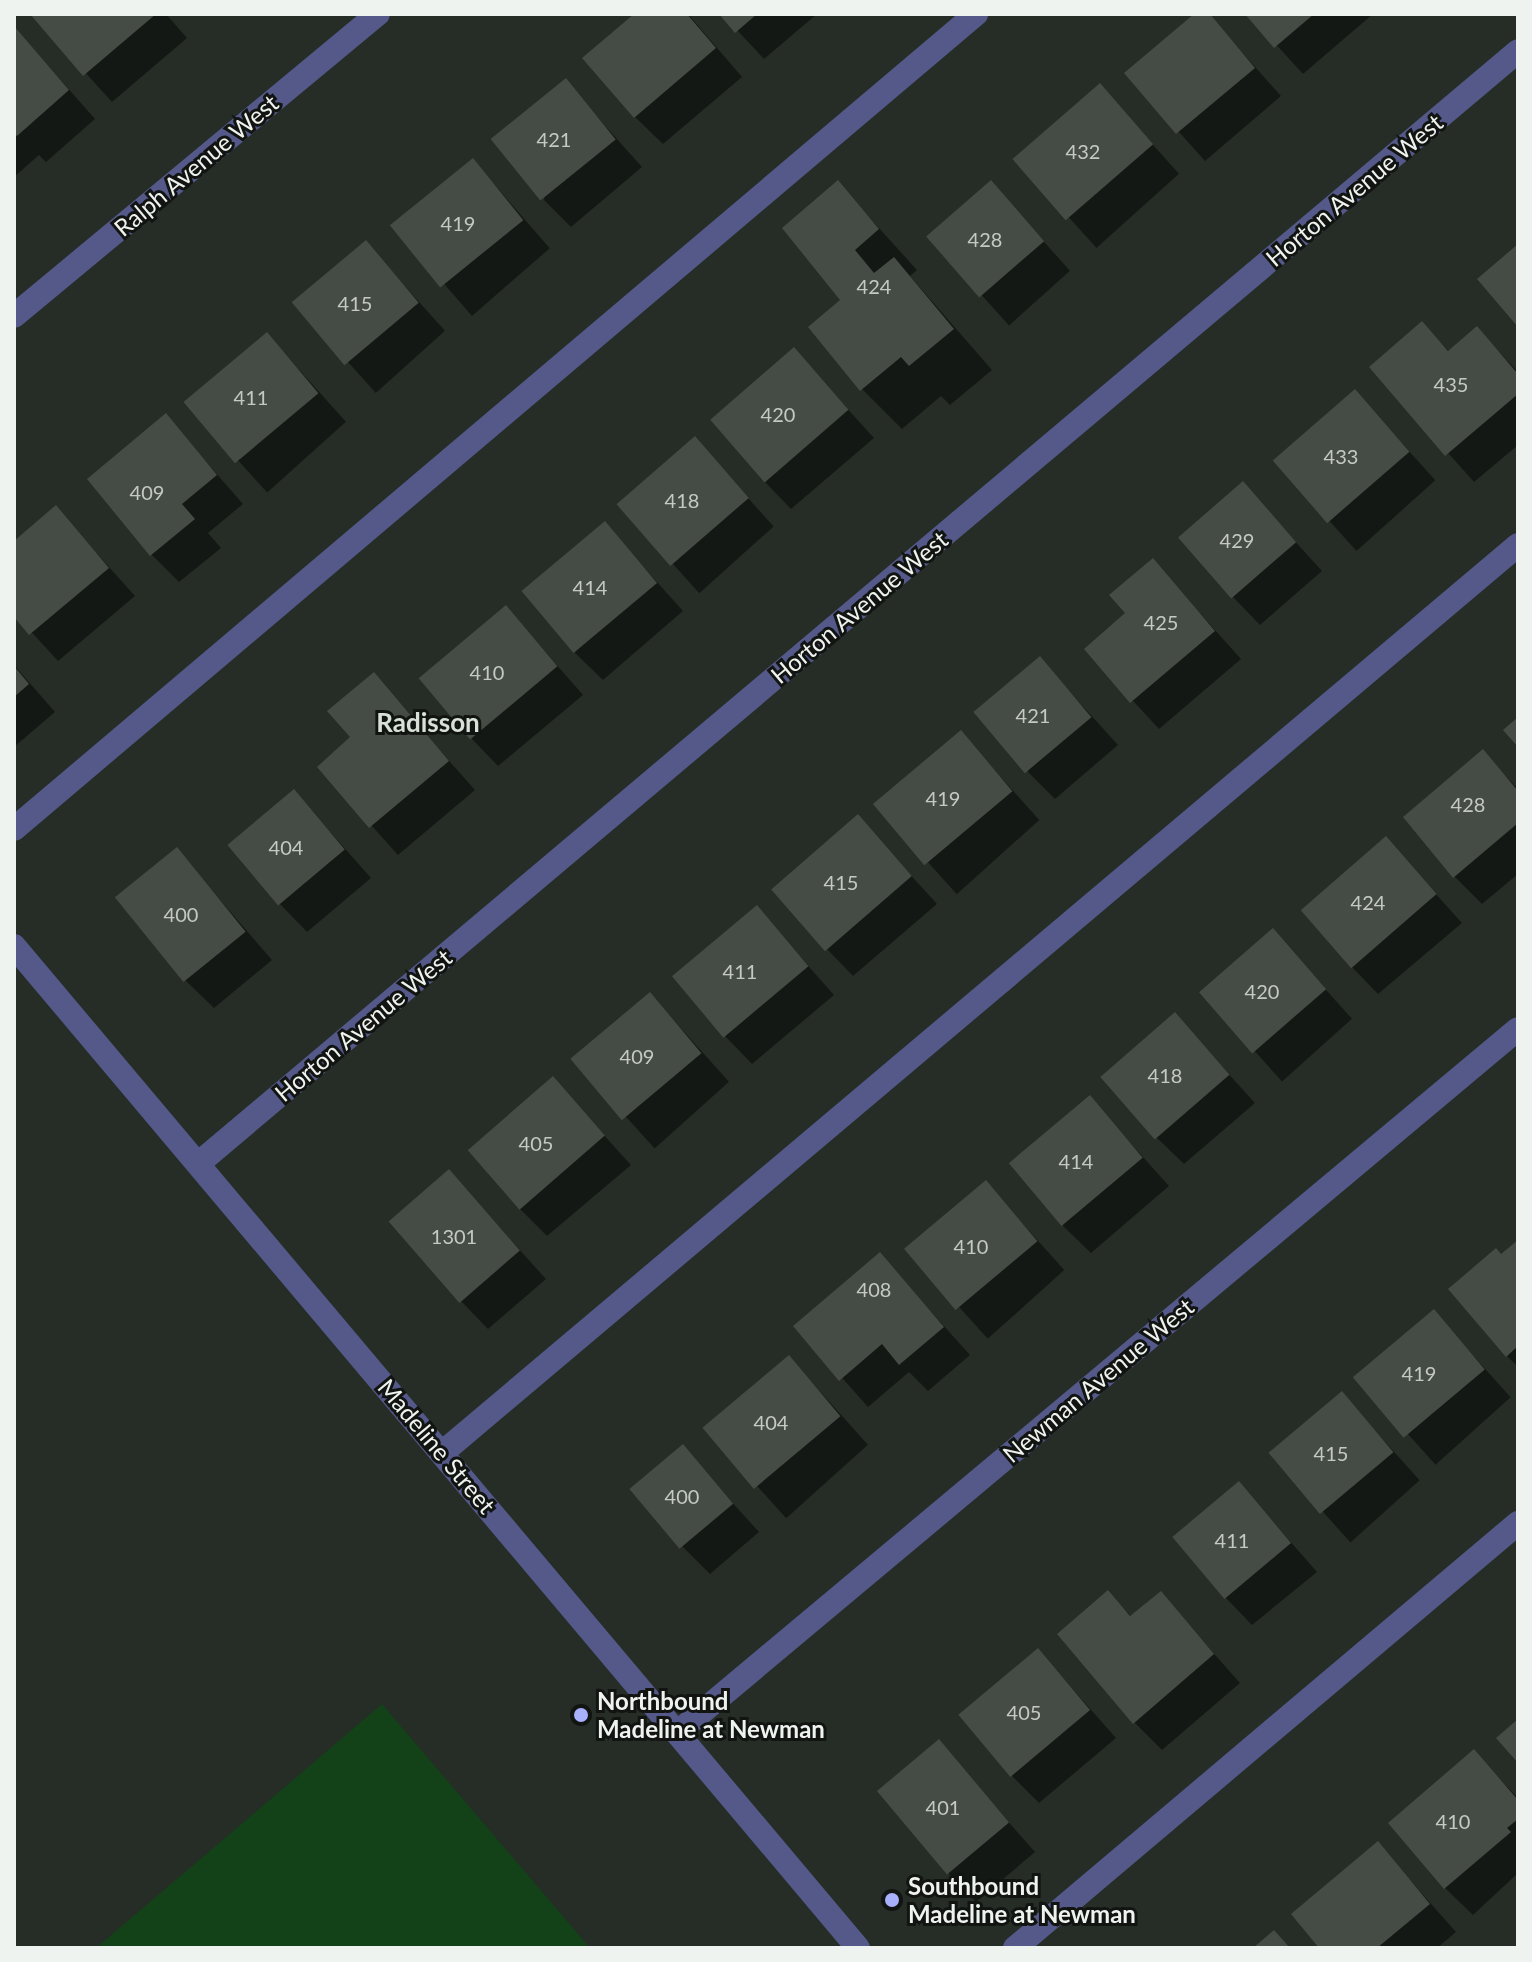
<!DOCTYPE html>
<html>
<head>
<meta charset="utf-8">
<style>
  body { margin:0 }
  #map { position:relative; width:1532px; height:1962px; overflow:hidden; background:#262d26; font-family:Lato,sans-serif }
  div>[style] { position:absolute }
  .green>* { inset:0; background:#134118 }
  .shadow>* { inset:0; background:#0007; transform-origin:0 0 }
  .building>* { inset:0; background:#454c45; transform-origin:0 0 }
  .minor>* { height:24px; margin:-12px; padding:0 12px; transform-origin:12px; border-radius:12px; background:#54598a }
  .dots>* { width:22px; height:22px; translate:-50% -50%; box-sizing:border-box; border:4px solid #111411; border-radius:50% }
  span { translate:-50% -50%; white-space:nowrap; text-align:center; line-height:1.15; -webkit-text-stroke:6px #111411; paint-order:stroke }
  .number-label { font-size:20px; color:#c4c9c4 }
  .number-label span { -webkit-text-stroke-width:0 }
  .street-label { font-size:24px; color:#eff3ef }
  .poi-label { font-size:24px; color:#eff3ef; font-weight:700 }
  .left { translate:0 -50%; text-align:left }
  .neighbourhood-label { font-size:26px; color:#d8e1d8; font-weight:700 }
  .frame { position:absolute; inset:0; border:16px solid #eff3ef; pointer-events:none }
</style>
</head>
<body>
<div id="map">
  <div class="green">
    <div style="clip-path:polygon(382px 1704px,590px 1948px,96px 1948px)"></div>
  </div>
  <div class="shadow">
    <div style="clip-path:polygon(32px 14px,166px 14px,187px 38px,112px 102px)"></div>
    <div style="clip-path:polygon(637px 14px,688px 14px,742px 77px,663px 144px,635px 117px)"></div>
    <div style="clip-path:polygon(722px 14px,817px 14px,764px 59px)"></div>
    <div style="clip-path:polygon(1197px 14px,1208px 14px,1281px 96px,1205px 161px,1127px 74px)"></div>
    <div style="clip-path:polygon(1248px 14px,1373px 14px,1303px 74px)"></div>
    <div style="clip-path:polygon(14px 27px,95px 119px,46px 162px,39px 155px,14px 177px)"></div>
    <div style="clip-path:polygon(565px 81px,642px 167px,571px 227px,544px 200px)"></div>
    <div style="left:1100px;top:86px;width:118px;height:111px;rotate:48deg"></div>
    <div style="left:473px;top:160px;width:117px;height:103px;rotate:49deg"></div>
    <div style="clip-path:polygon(838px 183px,917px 270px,910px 276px,992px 370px,950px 405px,941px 396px,902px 429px,862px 389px,843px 300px)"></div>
    <div style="left:991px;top:183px;width:118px;height:82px;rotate:48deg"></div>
    <div style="left:366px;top:243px;width:118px;height:93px;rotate:48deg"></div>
    <div style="clip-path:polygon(1422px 324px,1450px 352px,1477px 328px,1518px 372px,1518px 445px,1474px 482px,1372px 368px)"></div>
    <div style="left:267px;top:334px;width:118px;height:106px;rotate:48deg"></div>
    <div style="clip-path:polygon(794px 350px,874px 438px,791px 509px,764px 481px)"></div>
    <div style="left:1355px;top:391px;width:120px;height:106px;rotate:48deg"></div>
    <div style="clip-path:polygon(166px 416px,243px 504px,208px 533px,221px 548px,179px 582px,151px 554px)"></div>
    <div style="left:694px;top:438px;width:119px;height:100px;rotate:48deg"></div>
    <div style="clip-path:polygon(1243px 484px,1322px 571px,1260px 625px,1233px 597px)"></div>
    <div style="clip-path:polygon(56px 508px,135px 596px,58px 661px,14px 613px,14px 544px)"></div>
    <div style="clip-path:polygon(605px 524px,683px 611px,603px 680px,575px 653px)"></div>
    <div style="clip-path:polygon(1153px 561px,1241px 659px,1159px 729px,1086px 650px,1128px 614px)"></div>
    <div style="clip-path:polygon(506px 607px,583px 695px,498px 766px,471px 738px)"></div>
    <div style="clip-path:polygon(1040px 659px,1118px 745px,1055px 799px,1028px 772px)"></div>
    <div style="clip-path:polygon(14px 665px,55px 712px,14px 747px)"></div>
    <div style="clip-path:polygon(373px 675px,475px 790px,398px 855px,319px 767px,353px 738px)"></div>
    <div style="left:961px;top:733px;width:117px;height:111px;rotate:48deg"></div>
    <div style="clip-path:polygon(1482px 752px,1518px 789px,1518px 874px,1482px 904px,1454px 876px)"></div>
    <div style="clip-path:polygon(294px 791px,371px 878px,307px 932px,280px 904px)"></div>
    <div style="clip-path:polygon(858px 817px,937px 904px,853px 976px,826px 948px)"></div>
    <div style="clip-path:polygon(1386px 839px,1462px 923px,1378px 994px,1351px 966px)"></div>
    <div style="clip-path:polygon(177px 850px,272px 960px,214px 1008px,186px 981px)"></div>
    <div style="clip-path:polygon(757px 908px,834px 995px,752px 1064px,725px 1036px)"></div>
    <div style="left:1273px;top:931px;width:118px;height:94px;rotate:48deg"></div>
    <div style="left:650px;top:994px;width:118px;height:100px;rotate:48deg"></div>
    <div style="clip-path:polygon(1175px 1015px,1255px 1103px,1184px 1164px,1156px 1137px)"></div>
    <div style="clip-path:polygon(553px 1079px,631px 1165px,547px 1236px,519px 1208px)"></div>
    <div style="clip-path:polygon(1090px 1098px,1169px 1186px,1091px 1253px,1063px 1226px)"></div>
    <div style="clip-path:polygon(449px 1172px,546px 1279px,488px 1329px,461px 1301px)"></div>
    <div style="left:986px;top:1183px;width:117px;height:103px;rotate:48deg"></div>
    <div style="clip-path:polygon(1518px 1242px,1518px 1367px,1507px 1356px,1501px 1256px)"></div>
    <div style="clip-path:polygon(880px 1255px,970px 1355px,928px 1391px,909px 1372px,868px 1407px,796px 1326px)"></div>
    <div style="left:1433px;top:1311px;width:116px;height:101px;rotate:48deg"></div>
    <div style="left:789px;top:1357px;width:118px;height:110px;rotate:48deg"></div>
    <div style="left:1342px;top:1394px;width:116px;height:93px;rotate:48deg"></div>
    <div style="clip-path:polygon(682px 1447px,759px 1532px,710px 1574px,682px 1546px)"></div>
    <div style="clip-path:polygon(1239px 1483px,1317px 1572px,1252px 1625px,1225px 1597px)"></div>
    <div style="clip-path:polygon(1108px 1593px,1132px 1617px,1161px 1594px,1240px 1683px,1162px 1750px,1134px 1722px)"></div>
    <div style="clip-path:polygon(1038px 1650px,1116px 1738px,1039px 1803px,1011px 1775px)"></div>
    <div style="clip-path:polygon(938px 1742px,1035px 1852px,976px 1902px,949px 1874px)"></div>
    <div style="clip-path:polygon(1474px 1752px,1518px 1798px,1518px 1873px,1473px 1915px,1445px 1888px)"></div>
    <div style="clip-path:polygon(1378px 1844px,1456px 1932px,1437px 1948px,1322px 1948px)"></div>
  </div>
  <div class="building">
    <div style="clip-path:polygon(30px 14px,156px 14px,83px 76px)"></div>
    <div style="clip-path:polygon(634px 14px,687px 14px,716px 48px,634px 118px,582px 58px)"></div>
    <div style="clip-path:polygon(719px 14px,757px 14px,735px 33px)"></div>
    <div style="clip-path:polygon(1194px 14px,1210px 14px,1255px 68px,1176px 134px,1124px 73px)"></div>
    <div style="clip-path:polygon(1245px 14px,1314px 14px,1274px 48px)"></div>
    <div style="clip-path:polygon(14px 26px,69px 90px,17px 136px,14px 133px)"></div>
    <div style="left:566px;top:78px;width:79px;height:97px;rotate:51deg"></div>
    <div style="left:1100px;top:83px;width:81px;height:116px;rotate:49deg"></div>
    <div style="left:473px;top:158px;width:80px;height:107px;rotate:51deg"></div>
    <div style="clip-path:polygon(838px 180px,879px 229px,855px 250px,874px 273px,894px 257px,954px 329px,909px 366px,901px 357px,860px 391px,808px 327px,840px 300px,782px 228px)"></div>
    <div style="left:991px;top:180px;width:81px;height:86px;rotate:49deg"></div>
    <div style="left:366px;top:240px;width:82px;height:97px;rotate:50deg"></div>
    <div style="clip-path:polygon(1518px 244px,1518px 327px,1477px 279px)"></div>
    <div style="clip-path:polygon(1422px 321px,1448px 351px,1477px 326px,1518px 374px,1518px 394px,1445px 456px,1369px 367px)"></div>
    <div style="left:267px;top:332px;width:80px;height:109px;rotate:50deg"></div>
    <div style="left:794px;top:347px;width:83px;height:111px;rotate:49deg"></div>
    <div style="left:1355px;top:389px;width:83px;height:109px;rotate:49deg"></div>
    <div style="clip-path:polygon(166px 413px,217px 475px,182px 504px,195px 519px,150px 556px,87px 479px)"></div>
    <div style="left:695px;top:436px;width:82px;height:104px;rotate:49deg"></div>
    <div style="left:1243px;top:481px;width:81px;height:86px;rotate:49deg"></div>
    <div style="clip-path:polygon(56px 505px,109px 568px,29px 635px,14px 617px,14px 541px)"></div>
    <div style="left:605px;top:521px;width:81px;height:109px;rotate:50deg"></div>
    <div style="clip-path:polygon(1153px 558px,1215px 631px,1130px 703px,1084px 649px,1125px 613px,1109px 595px)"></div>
    <div style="left:506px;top:605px;width:80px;height:114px;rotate:50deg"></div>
    <div style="left:1040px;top:656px;width:80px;height:87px;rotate:50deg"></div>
    <div style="clip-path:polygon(14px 666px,29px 684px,14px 697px)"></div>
    <div style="clip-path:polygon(374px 672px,449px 761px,369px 828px,317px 767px,350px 737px,327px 711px)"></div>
    <div style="clip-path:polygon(1518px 717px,1518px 747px,1503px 730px)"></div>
    <div style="left:961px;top:730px;width:80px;height:115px;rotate:50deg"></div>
    <div style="clip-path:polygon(1483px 749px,1518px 791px,1518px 823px,1453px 878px,1403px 817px)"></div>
    <div style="left:294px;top:789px;width:79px;height:87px;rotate:50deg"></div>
    <div style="left:858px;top:814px;width:82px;height:115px;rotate:49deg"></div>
    <div style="left:1386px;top:836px;width:77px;height:113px;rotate:49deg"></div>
    <div style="left:177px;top:847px;width:109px;height:80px;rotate:51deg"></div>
    <div style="left:757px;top:905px;width:80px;height:111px;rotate:50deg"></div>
    <div style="left:1273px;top:928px;width:81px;height:98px;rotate:49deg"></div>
    <div style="left:650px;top:992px;width:80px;height:104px;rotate:50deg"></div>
    <div style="left:1175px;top:1012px;width:83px;height:99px;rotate:49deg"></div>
    <div style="left:553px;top:1076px;width:79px;height:113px;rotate:49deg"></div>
    <div style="left:1090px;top:1095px;width:82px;height:106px;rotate:50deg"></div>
    <div style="left:449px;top:1169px;width:108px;height:80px;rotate:49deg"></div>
    <div style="left:986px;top:1180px;width:80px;height:107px;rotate:50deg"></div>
    <div style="clip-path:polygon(1518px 1240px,1518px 1346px,1506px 1357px,1448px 1289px,1496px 1248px,1501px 1254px)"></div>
    <div style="clip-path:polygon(880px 1252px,944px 1327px,899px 1365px,882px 1344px,839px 1381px,793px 1326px)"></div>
    <div style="left:1434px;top:1309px;width:79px;height:106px;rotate:50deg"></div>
    <div style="left:789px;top:1355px;width:80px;height:113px;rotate:50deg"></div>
    <div style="left:1342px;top:1391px;width:80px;height:96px;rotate:50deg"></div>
    <div style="left:683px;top:1444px;width:78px;height:70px;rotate:50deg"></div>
    <div style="left:1239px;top:1481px;width:81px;height:87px;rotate:50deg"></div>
    <div style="clip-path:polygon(1108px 1590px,1130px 1616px,1161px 1591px,1214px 1654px,1133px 1724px,1057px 1634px)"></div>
    <div style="left:1038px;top:1648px;width:81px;height:104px;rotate:50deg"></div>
    <div style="clip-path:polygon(1518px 1719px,1518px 1763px,1496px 1738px)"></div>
    <div style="left:939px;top:1739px;width:109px;height:81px;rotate:50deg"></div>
    <div style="clip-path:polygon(1474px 1749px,1518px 1800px,1518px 1819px,1507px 1828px,1511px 1832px,1444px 1889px,1388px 1823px)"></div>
    <div style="clip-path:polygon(1378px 1841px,1430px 1904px,1377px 1948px,1319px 1948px,1291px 1914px)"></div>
    <div style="clip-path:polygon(1274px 1930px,1290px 1948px,1253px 1948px)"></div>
  </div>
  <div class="minor">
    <div style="left:14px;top:316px;width:473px;rotate:-39.7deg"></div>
    <div style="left:14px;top:829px;width:1261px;rotate:-40.27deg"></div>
    <div style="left:14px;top:946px;width:1310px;rotate:49.89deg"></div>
    <div style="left:199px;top:1163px;width:1725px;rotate:-40.13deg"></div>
    <div style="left:442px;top:1453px;width:1408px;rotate:-40.16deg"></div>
    <div style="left:678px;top:1732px;width:1095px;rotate:-39.93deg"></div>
    <div style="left:1015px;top:1948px;width:659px;rotate:-40.2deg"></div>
  </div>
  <div class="dots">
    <div style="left:581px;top:1715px;background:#a8b0fc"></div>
    <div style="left:892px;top:1900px;background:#a8b0fc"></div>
  </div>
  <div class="number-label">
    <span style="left:554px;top:139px">421</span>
    <span style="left:1083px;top:151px">432</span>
    <span style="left:458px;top:223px">419</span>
    <span style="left:985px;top:239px">428</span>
    <span style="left:874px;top:286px">424</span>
    <span style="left:355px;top:303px">415</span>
    <span style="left:1451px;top:384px">435</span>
    <span style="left:251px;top:397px">411</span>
    <span style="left:778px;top:414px">420</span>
    <span style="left:1341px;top:456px">433</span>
    <span style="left:147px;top:492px">409</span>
    <span style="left:682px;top:500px">418</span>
    <span style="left:1237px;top:540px">429</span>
    <span style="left:590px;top:587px">414</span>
    <span style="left:1161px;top:622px">425</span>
    <span style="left:487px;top:672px">410</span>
    <span style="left:1033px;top:715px">421</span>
    <span style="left:943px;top:798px">419</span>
    <span style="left:1468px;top:804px">428</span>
    <span style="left:286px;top:847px">404</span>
    <span style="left:841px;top:882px">415</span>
    <span style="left:1368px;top:902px">424</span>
    <span style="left:181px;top:914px">400</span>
    <span style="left:740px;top:971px">411</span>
    <span style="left:1262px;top:991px">420</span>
    <span style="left:637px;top:1056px">409</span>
    <span style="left:1165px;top:1075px">418</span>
    <span style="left:536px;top:1143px">405</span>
    <span style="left:1076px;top:1161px">414</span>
    <span style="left:454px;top:1236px">1301</span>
    <span style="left:971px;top:1246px">410</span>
    <span style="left:874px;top:1289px">408</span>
    <span style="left:1419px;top:1373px">419</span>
    <span style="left:771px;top:1422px">404</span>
    <span style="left:1331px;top:1453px">415</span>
    <span style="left:682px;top:1496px">400</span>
    <span style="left:1232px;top:1540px">411</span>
    <span style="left:1024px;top:1712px">405</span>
    <span style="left:943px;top:1807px">401</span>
    <span style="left:1453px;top:1821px">410</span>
  </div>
  <div class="street-label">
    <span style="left:196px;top:165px;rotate:-40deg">Ralph Avenue West</span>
    <span style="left:1354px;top:190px;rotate:-40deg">Horton Avenue West</span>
    <span style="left:859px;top:607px;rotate:-40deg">Horton Avenue West</span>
    <span style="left:363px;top:1025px;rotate:-40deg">Horton Avenue West</span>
    <span style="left:1098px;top:1380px;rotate:-40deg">Newman Avenue West</span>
    <span style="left:437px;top:1446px;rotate:50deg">Madeline Street</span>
  </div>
  <div class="poi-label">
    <span class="left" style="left:597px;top:1715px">Northbound<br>Madeline at Newman</span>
    <span class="left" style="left:908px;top:1900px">Southbound<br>Madeline at Newman</span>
  </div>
  <div class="neighbourhood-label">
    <span style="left:428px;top:723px">Radisson</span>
  </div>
  <div class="frame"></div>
</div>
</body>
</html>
